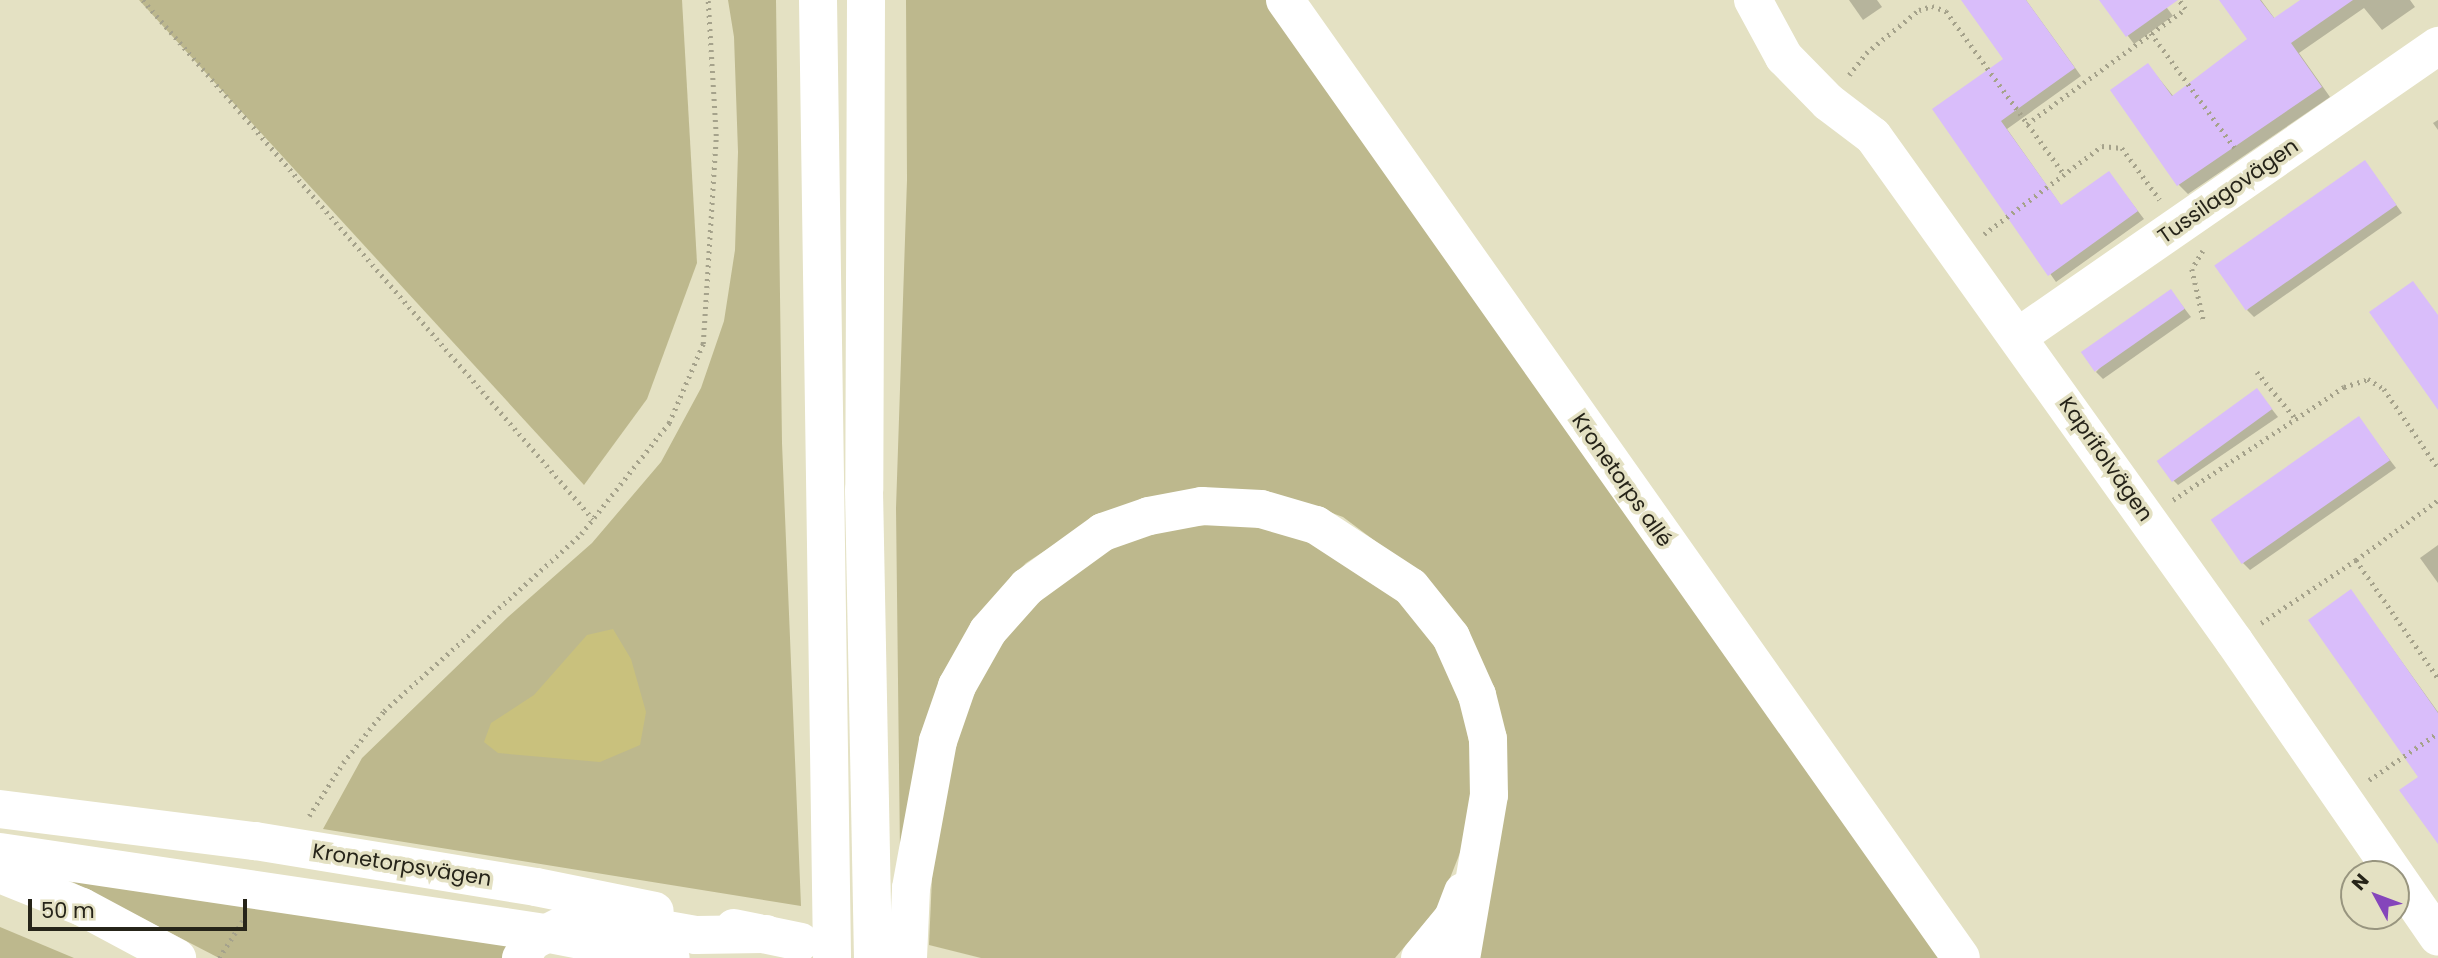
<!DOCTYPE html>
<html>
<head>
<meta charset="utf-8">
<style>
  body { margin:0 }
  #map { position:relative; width:2438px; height:958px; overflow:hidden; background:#e4e1c3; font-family:Poppins,sans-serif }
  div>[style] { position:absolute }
  .green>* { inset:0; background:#bdb88d }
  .water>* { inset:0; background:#c9c17d }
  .shadow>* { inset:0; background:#0003 }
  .building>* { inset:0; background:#d9bdfa; transform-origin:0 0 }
  .path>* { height:4.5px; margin-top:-2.25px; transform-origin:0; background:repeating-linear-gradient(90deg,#a5a28b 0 2px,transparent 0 7px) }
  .minor>* { height:38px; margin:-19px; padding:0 19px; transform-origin:19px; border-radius:19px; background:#fff }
  .major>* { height:38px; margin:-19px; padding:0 19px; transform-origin:19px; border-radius:19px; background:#fff }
  .highway>* { height:38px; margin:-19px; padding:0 19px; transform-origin:19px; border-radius:19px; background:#fff }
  span { translate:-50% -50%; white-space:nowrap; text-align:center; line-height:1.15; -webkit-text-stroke:7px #e4e1c3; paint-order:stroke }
  .street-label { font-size:21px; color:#262419 }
  .north { position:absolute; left:2340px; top:860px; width:70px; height:70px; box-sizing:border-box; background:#e4e1c3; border:2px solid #98957f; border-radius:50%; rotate:311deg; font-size:19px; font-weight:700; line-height:28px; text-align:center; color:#262419 }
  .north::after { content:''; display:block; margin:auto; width:24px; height:32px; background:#8546bb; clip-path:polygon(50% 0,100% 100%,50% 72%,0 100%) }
  .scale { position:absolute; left:28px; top:899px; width:219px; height:32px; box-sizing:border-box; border:4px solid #262419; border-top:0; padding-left:9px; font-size:21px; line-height:24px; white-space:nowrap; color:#262419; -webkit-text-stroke:5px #e4e1c3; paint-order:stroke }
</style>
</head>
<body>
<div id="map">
  <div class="green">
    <div style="clip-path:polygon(139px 0,682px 0,697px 263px,647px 399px,584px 485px)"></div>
    <div style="clip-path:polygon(728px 0,776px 0,782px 443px,801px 906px,323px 829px,362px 758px,508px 617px,592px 543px,661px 462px,701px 388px,724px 321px,735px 250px,738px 152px,734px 37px)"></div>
    <div style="clip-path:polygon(906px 0,1271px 0,1944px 958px,1475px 958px,1502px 813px,1422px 576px,1343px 517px,1302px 502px,1092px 520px,1026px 563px,1002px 588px,900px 853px,896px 508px,907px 180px)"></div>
    <div style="clip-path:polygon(1239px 522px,1316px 541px,1389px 587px,1420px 621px,1442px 658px,1462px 699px,1474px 773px,1467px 835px,1439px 906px,1395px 958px,981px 958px,929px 945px,934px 832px,965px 706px,1002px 637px,1072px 566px,1154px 530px)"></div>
    <div style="clip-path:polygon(59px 875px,508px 944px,504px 958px,219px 958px)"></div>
    <div style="clip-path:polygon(0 927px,74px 958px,0 958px)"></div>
  </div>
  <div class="water">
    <div style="clip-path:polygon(613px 629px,631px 659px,646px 712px,640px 745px,600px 762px,498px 753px,484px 742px,491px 723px,534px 695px,587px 635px)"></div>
  </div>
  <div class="shadow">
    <div style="clip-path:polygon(1849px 0,1877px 0,1882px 7px,1863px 20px)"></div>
    <div style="clip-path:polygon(1979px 0,2026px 0,2081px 76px,2007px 129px,2062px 207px,2109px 173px,2144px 219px,2056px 282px,1934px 109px,2005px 59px)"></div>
    <div style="clip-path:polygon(2101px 0,2161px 0,2173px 16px,2134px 44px)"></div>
    <div style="clip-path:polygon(2221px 0,2261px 0,2275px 19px,2303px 0,2410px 0,2415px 7px,2382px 30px,2364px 8px,2299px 53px,2330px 97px,2188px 194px,2179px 185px,2148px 65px,2174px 97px,2250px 40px)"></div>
    <div style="clip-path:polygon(2438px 120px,2438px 130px,2433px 123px)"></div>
    <div style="clip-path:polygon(2365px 162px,2402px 213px,2254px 317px,2247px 310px)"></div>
    <div style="clip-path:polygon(2171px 291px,2191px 317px,2103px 379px,2096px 372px)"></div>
    <div style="clip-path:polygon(2257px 390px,2278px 417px,2178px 485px,2171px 478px)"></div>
    <div style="clip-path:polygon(2358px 418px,2396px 468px,2250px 570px,2243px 563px)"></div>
    <div style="clip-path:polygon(2438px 545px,2438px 583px,2420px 558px)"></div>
    <div style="clip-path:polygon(2351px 591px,2438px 712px,2438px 839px,2420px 777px)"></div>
  </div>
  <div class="building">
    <div style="clip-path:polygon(1961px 0,2026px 0,2075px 68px,2001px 121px,2061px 205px,2109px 171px,2138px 211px,2048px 276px,1932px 109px,2003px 59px)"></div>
    <div style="clip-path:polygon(2099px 0,2178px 0,2126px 37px)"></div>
    <div style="clip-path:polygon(2219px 0,2260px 0,2274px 18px,2300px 0,2353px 0,2291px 43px,2322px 87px,2177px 186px,2110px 90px,2148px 63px,2172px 96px,2247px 39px)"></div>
    <div style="left:2365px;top:160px;width:55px;height:184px;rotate:55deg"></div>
    <div style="clip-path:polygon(2413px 281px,2438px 315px,2438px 410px,2369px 312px)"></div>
    <div style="left:2171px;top:289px;width:24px;height:110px;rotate:55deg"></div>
    <div style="left:2257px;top:388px;width:26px;height:124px;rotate:54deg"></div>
    <div style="left:2359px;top:416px;width:54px;height:181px;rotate:55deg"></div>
    <div style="clip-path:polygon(2351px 589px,2438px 713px,2438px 844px,2399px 790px,2418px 777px,2308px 620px)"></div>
  </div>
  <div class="path">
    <div style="left:143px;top:0;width:687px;rotate:49.07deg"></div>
    <div style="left:2151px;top:33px;width:142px;rotate:53.9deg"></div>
    <div style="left:1849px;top:75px;width:28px;rotate:-52deg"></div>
    <div style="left:1866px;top:53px;width:68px;rotate:-39.1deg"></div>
    <div style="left:1919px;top:10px;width:14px;rotate:-17deg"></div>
    <div style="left:1932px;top:6px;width:15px;rotate:20deg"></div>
    <div style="left:1946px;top:11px;width:201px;rotate:54.1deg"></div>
    <div style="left:2027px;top:124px;width:195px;rotate:-36deg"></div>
    <div style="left:2185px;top:9px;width:11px;rotate:-124deg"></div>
    <div style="left:1984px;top:234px;width:147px;rotate:-36.7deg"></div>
    <div style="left:2102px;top:146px;width:20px;rotate:6deg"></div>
    <div style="left:2122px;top:148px;width:64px;rotate:53.8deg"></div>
    <div style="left:2203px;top:251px;width:21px;rotate:121deg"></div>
    <div style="left:2192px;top:269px;width:54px;rotate:77.2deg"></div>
    <div style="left:2257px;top:372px;width:61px;rotate:50.3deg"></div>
    <div style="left:2173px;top:500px;width:205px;rotate:-33.5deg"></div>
    <div style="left:2344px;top:387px;width:25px;rotate:-18deg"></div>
    <div style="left:2368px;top:379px;width:19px;rotate:32deg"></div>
    <div style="left:2384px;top:389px;width:96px;rotate:55.6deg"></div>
    <div style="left:2356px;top:560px;width:102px;rotate:-36.2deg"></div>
    <div style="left:2261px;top:623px;width:114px;rotate:-33.6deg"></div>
    <div style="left:2356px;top:560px;width:144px;rotate:55.2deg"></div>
    <div style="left:2369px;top:780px;width:83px;rotate:-34.3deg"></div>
    <div style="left:309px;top:816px;width:63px;rotate:-57.3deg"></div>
    <div style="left:343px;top:763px;width:66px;rotate:-51.7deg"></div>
    <div style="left:384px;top:711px;width:265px;rotate:-41.9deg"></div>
    <div style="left:581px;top:534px;width:142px;rotate:-51.6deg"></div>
    <div style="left:669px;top:423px;width:86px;rotate:-66.7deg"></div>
    <div style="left:703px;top:344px;width:208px;rotate:-86.4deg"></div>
    <div style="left:716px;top:136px;width:136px;rotate:-93.4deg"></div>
    <div style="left:219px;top:958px;width:45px;rotate:-57.7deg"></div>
  </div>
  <div class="minor">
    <div style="left:1285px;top:0;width:1172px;rotate:54.79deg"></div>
    <div style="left:1753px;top:0;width:65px;rotate:61.5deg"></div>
    <div style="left:1784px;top:57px;width:63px;rotate:45.6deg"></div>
    <div style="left:1828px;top:102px;width:56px;rotate:37.1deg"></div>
    <div style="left:1873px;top:136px;width:621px;rotate:54.44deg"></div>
    <div style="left:2234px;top:641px;width:359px;rotate:55.4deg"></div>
    <div style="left:2019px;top:336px;width:510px;rotate:-34.69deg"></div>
  </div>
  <div class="major">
    <div style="left:0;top:809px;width:257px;rotate:7.2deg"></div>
    <div style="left:255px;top:841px;width:285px;rotate:9.3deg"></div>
    <div style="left:536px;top:887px;width:121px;rotate:11.4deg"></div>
    <div style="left:0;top:852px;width:551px;rotate:8.45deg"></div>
    <div style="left:545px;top:933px;width:128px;rotate:11.2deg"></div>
    <div style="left:734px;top:928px;width:68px;rotate:11.8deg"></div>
  </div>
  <div class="highway">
    <div style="left:818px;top:0;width:958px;rotate:89.16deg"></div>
    <div style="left:866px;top:0;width:490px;rotate:90.2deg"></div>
    <div style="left:864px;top:490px;width:468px;rotate:88.9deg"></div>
    <div style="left:0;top:874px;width:88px;rotate:21.9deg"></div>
    <div style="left:82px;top:907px;width:108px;rotate:28.2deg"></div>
    <div style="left:521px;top:958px;width:20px;rotate:-57deg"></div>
    <div style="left:532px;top:941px;width:42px;rotate:-27.2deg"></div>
    <div style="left:569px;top:922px;width:42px;rotate:-2.7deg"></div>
    <div style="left:611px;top:920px;width:86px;rotate:10deg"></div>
    <div style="left:696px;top:935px;width:70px;rotate:-0.8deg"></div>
    <div style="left:908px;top:958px;width:70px;rotate:-87.5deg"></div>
    <div style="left:911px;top:888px;width:149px;rotate:-79.6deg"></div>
    <div style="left:938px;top:741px;width:58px;rotate:-70.9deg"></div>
    <div style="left:957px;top:686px;width:63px;rotate:-60.6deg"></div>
    <div style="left:988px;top:631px;width:59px;rotate:-48.4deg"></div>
    <div style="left:1027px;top:587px;width:94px;rotate:-35.9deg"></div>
    <div style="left:1103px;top:532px;width:49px;rotate:-19.2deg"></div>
    <div style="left:1149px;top:516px;width:54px;rotate:-10.7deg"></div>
    <div style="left:1202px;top:506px;width:59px;rotate:2.9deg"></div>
    <div style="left:1261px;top:509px;width:57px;rotate:16.2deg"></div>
    <div style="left:1316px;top:525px;width:113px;rotate:33.1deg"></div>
    <div style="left:1411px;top:587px;width:64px;rotate:51.3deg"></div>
    <div style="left:1451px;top:637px;width:64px;rotate:65.9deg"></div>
    <div style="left:1477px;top:695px;width:45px;rotate:76deg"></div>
    <div style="left:1488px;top:739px;width:56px;rotate:89deg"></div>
    <div style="left:1489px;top:795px;width:165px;rotate:99.7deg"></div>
    <div style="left:1420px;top:958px;width:52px;rotate:-50.5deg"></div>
    <div style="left:1453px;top:918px;width:28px;rotate:-69deg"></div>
  </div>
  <div class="street-label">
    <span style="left:2228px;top:191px;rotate:-35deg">Tussilagovägen</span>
    <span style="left:2106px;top:459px;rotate:55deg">Kaprifolvägen</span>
    <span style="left:1622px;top:480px;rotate:55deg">Kronetorps allé</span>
    <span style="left:402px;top:865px;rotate:9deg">Kronetorpsvägen</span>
  </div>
  <div class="north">N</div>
  <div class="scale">50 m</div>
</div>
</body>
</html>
